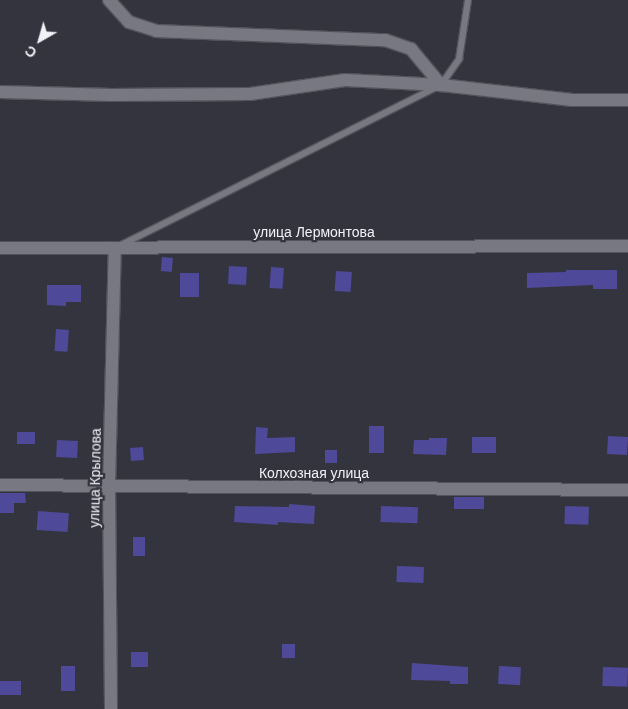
<!DOCTYPE html>
<html>
<head>
<meta charset="utf-8">
<style>
  body { margin:0 }
  #map { position:relative; width:628px; height:709px; overflow:hidden; background:#34343e; font-family:Arial,sans-serif }
  div>[style] { position:absolute }
  .building>* { inset:0; background:#4e4998; transform-origin:0 0 }
  .roads { filter:drop-shadow(1px 0 #53545b) drop-shadow(-1px 0 #53545b) drop-shadow(0 1px #53545b) drop-shadow(0 -1px #53545b) }
  .lane>* { height:6px; margin:-3px; padding:0 3px; transform-origin:3px; border-radius:3px; background:#787883 }
  .street>* { height:12px; margin:-6px; padding:0 6px; transform-origin:6px; border-radius:6px; background:#787883 }
  span { translate:-50% -50%; white-space:nowrap; text-align:center; line-height:1.15; -webkit-text-stroke:4.5px #34343e; paint-order:stroke }
  .street-label { font-size:14px; color:#f1f2f8 }
  .north { position:absolute; left:15px; top:15px; width:50px; height:50px; -webkit-text-stroke:4px #34343e; paint-order:stroke; rotate:218deg; font-size:14px; font-weight:700; line-height:20px; text-align:center; color:#f1f2f8 }
  .north::after { content:''; display:block; margin:auto; width:18px; height:22px; background:#f1f2f8; clip-path:polygon(50% 0,100% 100%,50% 72%,0 100%) }
</style>
</head>
<body>
<div id="map">
  <div class="building">
    <div style="left:162px;top:257px;width:11px;height:14px;rotate:5deg"></div>
    <div style="left:229px;top:266px;width:18px;height:18px;rotate:3deg"></div>
    <div style="left:271px;top:267px;width:13px;height:21px;rotate:4deg"></div>
    <div style="clip-path:polygon(566px 270px,617px 270px,617px 289px,593px 289px,593px 285px,527px 288px,527px 273px,566px 272px)"></div>
    <div style="left:336px;top:271px;width:16px;height:20px;rotate:4deg"></div>
    <div style="left:180px;top:273px;width:19px;height:24px"></div>
    <div style="clip-path:polygon(47px 285px,81px 285px,81px 302px,66px 302px,66px 306px,47px 305px)"></div>
    <div style="left:56px;top:329px;width:13px;height:22px;rotate:4deg"></div>
    <div style="left:369px;top:426px;width:15px;height:27px"></div>
    <div style="clip-path:polygon(256px 427px,268px 428px,267px 438px,295px 437px,295px 452px,255px 454px)"></div>
    <div style="left:17px;top:432px;width:18px;height:12px"></div>
    <div style="left:608px;top:436px;width:20px;height:18px;rotate:3deg"></div>
    <div style="left:496px;top:437px;width:16px;height:24px;rotate:90deg"></div>
    <div style="clip-path:polygon(429px 438px,447px 438px,446px 455px,413px 454px,414px 440px,429px 440px)"></div>
    <div style="left:57px;top:440px;width:21px;height:17px;rotate:3deg"></div>
    <div style="left:143px;top:447px;width:13px;height:13px;rotate:86deg"></div>
    <div style="left:325px;top:450px;width:12px;height:13px"></div>
    <div style="clip-path:polygon(0 493px,25px 493px,26px 503px,14px 503px,14px 513px,0 513px)"></div>
    <div style="left:454px;top:497px;width:30px;height:12px"></div>
    <div style="clip-path:polygon(289px 504px,315px 506px,314px 524px,278px 522px,278px 525px,234px 522px,235px 506px,289px 507px)"></div>
    <div style="left:381px;top:506px;width:37px;height:16px;rotate:2deg"></div>
    <div style="left:565px;top:506px;width:24px;height:18px;rotate:2deg"></div>
    <div style="left:38px;top:511px;width:31px;height:19px;rotate:4deg"></div>
    <div style="left:133px;top:537px;width:12px;height:19px"></div>
    <div style="left:397px;top:566px;width:27px;height:16px;rotate:2deg"></div>
    <div style="left:282px;top:644px;width:13px;height:14px"></div>
    <div style="left:131px;top:652px;width:17px;height:15px"></div>
    <div style="clip-path:polygon(412px 663px,468px 667px,468px 684px,450px 684px,450px 681px,411px 680px)"></div>
    <div style="left:61px;top:666px;width:14px;height:25px"></div>
    <div style="left:499px;top:666px;width:22px;height:18px;rotate:3deg"></div>
    <div style="left:603px;top:667px;width:25px;height:19px;rotate:2deg"></div>
    <div style="left:0;top:681px;width:21px;height:14px"></div>
  </div>
  <div class="roads">
    <div class="lane">
      <div style="left:121px;top:245px;width:358px;rotate:-26.6deg"></div>
      <div style="left:441px;top:85px;width:32px;rotate:-55deg"></div>
      <div style="left:459px;top:59px;width:60px;rotate:-81.3deg"></div>
    </div>
    <div class="street">
      <div style="left:109px;top:0;width:30px;rotate:48deg"></div>
      <div style="left:129px;top:22px;width:28px;rotate:18deg"></div>
      <div style="left:156px;top:31px;width:229px;rotate:2.3deg"></div>
      <div style="left:385px;top:40px;width:28px;rotate:19deg"></div>
      <div style="left:411px;top:49px;width:47px;rotate:50.2deg"></div>
      <div style="left:0;top:92px;width:112px;rotate:1.5deg"></div>
      <div style="left:112px;top:95px;width:138px;rotate:-0.4deg"></div>
      <div style="left:250px;top:94px;width:96px;rotate:-8.4deg"></div>
      <div style="left:345px;top:80px;width:96px;rotate:3deg"></div>
      <div style="left:441px;top:85px;width:132px;rotate:6.5deg"></div>
      <div style="left:572px;top:100px;width:56px"></div>
      <div style="left:0;top:248px;width:628px;rotate:-0.18deg"></div>
      <div style="left:0;top:485px;width:628px;rotate:0.46deg"></div>
      <div style="left:111px;top:709px;width:223px;rotate:-90.5deg"></div>
      <div style="left:109px;top:486px;width:238px;rotate:-88.6deg"></div>
    </div>
  </div>
  <div class="street-label">
    <span style="left:314px;top:232px">улица Лермонтова</span>
    <span style="left:314px;top:473px">Колхозная улица</span>
    <span style="left:95px;top:478px;rotate:-89deg">улица Крылова</span>
  </div>
  <div class="north">С</div>
</div>
</body>
</html>
